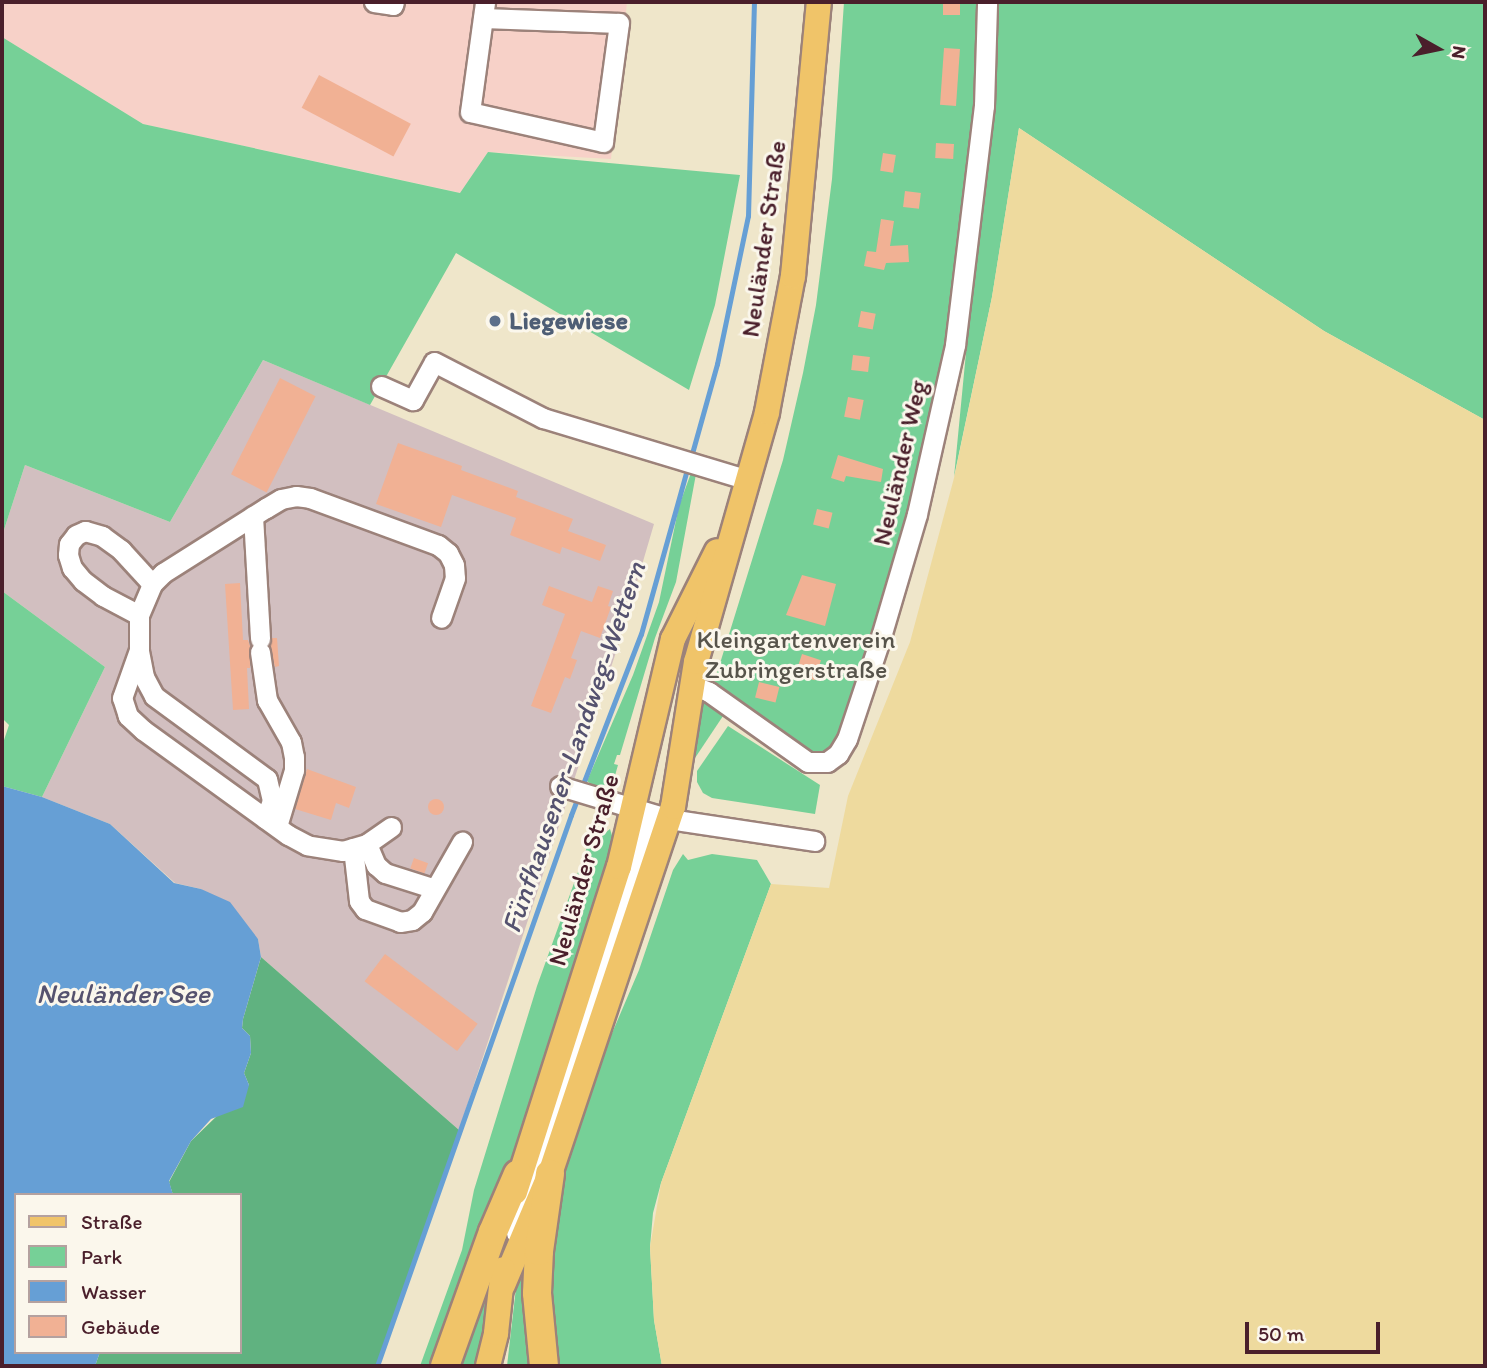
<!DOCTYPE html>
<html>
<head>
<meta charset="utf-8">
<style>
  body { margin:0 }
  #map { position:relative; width:1487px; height:1368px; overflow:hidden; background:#efe6ca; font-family:Itim,sans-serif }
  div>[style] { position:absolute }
  .built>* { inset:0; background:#f7d1c8 }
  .industrial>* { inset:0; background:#d2bfc0 }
  .green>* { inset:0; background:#76d097 }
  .forest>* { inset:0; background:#60b280 }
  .sand>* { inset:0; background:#eeda9e }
  .water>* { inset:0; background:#669fd5 }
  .stream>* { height:5px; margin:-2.5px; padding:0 2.5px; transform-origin:2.5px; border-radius:2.5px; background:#669fd5 }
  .building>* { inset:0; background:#f1b194; transform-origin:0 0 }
  .round { border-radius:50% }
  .roads { filter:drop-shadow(2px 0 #9c827a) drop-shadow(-2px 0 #9c827a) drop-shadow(0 2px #9c827a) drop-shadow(0 -2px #9c827a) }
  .minor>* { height:19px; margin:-9.5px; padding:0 9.5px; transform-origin:9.5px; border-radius:9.5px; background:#fff }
  .major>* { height:24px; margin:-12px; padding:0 12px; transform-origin:12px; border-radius:12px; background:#f0c469 }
  .highway>* { height:28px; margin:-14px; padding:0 14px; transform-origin:14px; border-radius:14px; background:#f0c469 }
  .dots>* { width:19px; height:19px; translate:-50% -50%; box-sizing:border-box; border:4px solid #fbf7ec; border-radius:50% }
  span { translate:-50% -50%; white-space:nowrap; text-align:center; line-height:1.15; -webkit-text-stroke:6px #fbf7ec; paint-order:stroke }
  .street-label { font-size:26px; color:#4a1f2b }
  .service-label { font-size:26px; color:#4e5e75; font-weight:700 }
  .left { translate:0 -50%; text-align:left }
  .park-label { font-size:26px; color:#57544b }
  .water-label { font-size:28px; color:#55526f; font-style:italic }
  .frame { position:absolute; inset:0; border:4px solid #4a1f2b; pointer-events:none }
  .legend { position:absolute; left:14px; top:1193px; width:228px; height:161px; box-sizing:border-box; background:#fbf7ec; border:2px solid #b4a19f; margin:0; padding:9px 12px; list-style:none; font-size:21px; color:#4a1f2b }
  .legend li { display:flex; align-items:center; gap:14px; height:35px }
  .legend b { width:35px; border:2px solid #b4a19f }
  .north { position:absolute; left:1403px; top:14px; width:70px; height:70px; -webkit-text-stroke:5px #fbf7ec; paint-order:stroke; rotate:99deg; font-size:19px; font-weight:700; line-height:28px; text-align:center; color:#4a1f2b }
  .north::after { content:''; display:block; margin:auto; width:24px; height:32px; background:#4a1f2b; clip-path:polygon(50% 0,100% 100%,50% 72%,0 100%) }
  .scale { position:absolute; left:1245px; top:1322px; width:135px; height:32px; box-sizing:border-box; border:4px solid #4a1f2b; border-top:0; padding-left:9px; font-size:21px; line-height:24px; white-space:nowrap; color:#4a1f2b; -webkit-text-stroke:5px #fbf7ec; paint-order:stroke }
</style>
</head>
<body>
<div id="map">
  <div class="built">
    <div style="clip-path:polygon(2px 2px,627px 2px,611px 159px,488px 152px,461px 193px,143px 124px,2px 37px)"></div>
  </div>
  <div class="industrial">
    <div style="clip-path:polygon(263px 360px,654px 524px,619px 643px,459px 1130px,261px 957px,258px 939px,201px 889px,175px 883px,110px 824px,42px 797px,105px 667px,2px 591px,2px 536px,25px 465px,170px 522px)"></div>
  </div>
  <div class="green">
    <div style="clip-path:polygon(844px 2px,981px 2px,979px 76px,952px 333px,900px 557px,834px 749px,813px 757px,713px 686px,783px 460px,803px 373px,816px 305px,832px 179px)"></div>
    <div style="clip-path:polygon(996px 2px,1485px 2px,1485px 420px,1324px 331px,1019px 128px,992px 297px,954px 477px,994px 63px)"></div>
    <div style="clip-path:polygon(2px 37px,143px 124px,460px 193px,488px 152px,740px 175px,715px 305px,689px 390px,456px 253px,370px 405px,263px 360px,170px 522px,25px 465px,2px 536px)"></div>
    <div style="clip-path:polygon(691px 473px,696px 474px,676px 582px,655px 638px,620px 755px,617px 755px,614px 764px,618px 765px,612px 786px,592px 785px,587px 781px,633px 675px,659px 602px,679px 506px)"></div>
    <div style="clip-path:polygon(2px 591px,105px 667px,42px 797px,2px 786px,2px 746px,9px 725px,2px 718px)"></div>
    <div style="clip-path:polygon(701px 698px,727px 710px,691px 764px)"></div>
    <div style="clip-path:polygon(728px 726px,820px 785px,815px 814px,712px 798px,703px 793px,697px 782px,697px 771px)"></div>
    <div style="clip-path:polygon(610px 829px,615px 845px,531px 1105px,437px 1366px,420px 1366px,462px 1250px,474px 1190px,537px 986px,587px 847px)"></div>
    <div style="clip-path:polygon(683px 854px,688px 860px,712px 854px,757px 860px,771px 884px,661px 1183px,653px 1213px,650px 1247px,654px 1320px,662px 1366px,552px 1366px,545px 1328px,557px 1186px,604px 1052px,639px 970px,673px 870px)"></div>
    <div style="clip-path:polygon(527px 1253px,536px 1366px,507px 1366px,516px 1288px)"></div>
    <div style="clip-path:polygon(486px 1279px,491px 1282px,481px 1366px,453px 1366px)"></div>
  </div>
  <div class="forest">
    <div style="clip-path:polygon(261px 957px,459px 1130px,377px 1366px,95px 1366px,100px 1352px,240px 1352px,240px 1195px,173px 1195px,169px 1182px,191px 1141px,249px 1085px,244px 1073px,251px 1053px,250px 1036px,242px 1028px,243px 1019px)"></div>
  </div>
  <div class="sand">
    <div style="clip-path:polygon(1019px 128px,1324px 331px,1485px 420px,1485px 1366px,662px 1366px,654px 1320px,650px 1247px,661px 1183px,771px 884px,829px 888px,848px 796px,910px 642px,954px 478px,992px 297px)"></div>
  </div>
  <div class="water">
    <div style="clip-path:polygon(2px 786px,42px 797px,110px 824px,174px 883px,201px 889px,230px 902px,258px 939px,261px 957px,243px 1019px,242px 1028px,250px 1036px,251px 1053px,244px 1073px,249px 1085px,243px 1107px,211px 1119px,191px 1141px,169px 1181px,173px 1195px,16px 1195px,16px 1352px,100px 1352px,95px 1366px,2px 1366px)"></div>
  </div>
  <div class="stream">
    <div style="left:691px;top:457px;width:97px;rotate:-74.4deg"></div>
    <div style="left:717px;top:364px;width:151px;rotate:-78.2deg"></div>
    <div style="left:748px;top:216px;width:214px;rotate:-88.4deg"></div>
    <div style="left:377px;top:1366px;width:584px;rotate:-70.6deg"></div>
    <div style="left:571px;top:815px;width:194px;rotate:-68.9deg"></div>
    <div style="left:641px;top:634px;width:174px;rotate:-74.4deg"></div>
  </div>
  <div class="building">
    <div style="left:943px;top:2px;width:17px;height:13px"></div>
    <div style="left:944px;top:48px;width:16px;height:57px;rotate:4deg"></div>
    <div style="left:319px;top:75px;width:104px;height:37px;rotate:28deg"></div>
    <div style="left:936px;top:143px;width:18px;height:15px;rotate:3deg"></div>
    <div style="left:883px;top:153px;width:13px;height:18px;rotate:9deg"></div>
    <div style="left:905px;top:191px;width:16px;height:16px;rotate:7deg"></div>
    <div style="clip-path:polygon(881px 219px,894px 221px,890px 246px,908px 245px,909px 262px,886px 263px,884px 270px,864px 266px,867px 251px,876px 252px)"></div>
    <div style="left:861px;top:311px;width:15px;height:16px;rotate:11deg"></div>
    <div style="left:853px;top:355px;width:17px;height:15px;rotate:7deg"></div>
    <div style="left:280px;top:378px;width:40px;height:108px;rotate:27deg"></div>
    <div style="left:848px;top:397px;width:16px;height:20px;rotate:11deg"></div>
    <div style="clip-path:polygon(398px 443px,462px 466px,461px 470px,518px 491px,516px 497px,573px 519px,568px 531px,606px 545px,600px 561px,562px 547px,560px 554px,510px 535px,516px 518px,452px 495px,441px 527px,376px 504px)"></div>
    <div style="clip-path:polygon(838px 455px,883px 469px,881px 482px,846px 476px,844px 482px,831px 478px)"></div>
    <div style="left:817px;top:509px;width:16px;height:16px;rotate:14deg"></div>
    <div style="clip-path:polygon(802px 575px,836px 584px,825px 626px,786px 615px)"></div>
    <div style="clip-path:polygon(240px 583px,243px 640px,248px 640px,250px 646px,250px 668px,247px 668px,249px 709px,233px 710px,225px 584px)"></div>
    <div style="clip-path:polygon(549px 586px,592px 602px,598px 586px,613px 591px,608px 606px,611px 607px,600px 638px,581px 631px,571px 658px,577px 660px,570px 679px,565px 677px,551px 713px,531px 706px,565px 614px,542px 605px)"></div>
    <div style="clip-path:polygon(272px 638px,277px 638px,279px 666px,275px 667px,270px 646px)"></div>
    <div style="left:802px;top:654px;width:20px;height:21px;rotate:18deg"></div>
    <div style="left:759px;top:682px;width:21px;height:16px;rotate:14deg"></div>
    <div style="clip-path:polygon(307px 769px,356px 787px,349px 808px,336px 803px,331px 820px,295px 809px)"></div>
    <div class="round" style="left:428px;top:799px;width:16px;height:16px"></div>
    <div style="left:414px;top:858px;width:15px;height:11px;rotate:20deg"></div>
    <div style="left:385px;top:954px;width:116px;height:34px;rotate:37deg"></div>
  </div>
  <div class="roads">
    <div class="minor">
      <div style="left:374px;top:2px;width:19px;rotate:9deg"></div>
      <div style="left:393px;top:5px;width:3px;rotate:-72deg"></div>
      <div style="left:483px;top:18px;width:136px;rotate:2.1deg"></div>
      <div style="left:619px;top:23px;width:120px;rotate:97.7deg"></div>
      <div style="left:603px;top:142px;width:136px;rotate:-167.3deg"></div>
      <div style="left:470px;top:112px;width:111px;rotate:-82.2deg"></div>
      <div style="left:381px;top:386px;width:35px;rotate:24deg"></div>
      <div style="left:413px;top:400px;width:43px;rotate:-61.1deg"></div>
      <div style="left:434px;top:362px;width:123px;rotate:27.2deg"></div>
      <div style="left:543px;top:418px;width:215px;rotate:16.8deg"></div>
      <div style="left:253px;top:516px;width:123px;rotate:86.7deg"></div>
      <div style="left:139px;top:615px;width:41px;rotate:-152.2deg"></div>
      <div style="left:103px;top:596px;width:25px;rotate:-143deg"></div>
      <div style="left:83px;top:581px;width:17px;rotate:-130deg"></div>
      <div style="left:72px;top:568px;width:14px;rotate:-107deg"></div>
      <div style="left:68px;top:555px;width:11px;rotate:-85deg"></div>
      <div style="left:69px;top:544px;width:11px;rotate:-52deg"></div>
      <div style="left:76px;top:535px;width:10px;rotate:-24deg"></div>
      <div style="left:85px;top:531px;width:18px;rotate:16deg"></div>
      <div style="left:102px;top:536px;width:24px;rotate:36deg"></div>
      <div style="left:121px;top:550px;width:46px;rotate:47.6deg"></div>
      <div style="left:139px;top:651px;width:26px;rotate:79deg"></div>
      <div style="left:144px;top:677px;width:21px;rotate:62deg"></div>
      <div style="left:154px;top:696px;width:140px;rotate:36.3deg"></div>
      <div style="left:267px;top:779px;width:23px;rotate:77deg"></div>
      <div style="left:272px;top:801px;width:19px;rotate:111deg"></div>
      <div style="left:260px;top:652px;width:49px;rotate:81.7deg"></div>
      <div style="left:267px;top:700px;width:48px;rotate:60.3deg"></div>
      <div style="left:291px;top:742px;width:15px;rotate:79deg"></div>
      <div style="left:294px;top:757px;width:13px;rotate:90deg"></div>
      <div style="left:294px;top:770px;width:55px;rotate:106.8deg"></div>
      <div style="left:692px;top:685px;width:18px;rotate:22deg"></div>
      <div style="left:709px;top:692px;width:121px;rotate:35.3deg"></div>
      <div style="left:808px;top:762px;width:19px"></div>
      <div style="left:827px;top:762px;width:14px;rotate:-36deg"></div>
      <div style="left:838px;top:754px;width:17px;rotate:-59deg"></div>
      <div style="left:847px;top:739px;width:104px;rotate:-71.6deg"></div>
      <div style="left:880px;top:640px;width:131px;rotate:-73.6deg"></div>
      <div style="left:917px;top:514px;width:173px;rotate:-77.3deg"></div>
      <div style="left:955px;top:345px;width:241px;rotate:-83.1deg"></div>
      <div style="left:984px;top:106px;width:104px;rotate:-88.3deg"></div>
      <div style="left:560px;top:786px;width:114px;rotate:16.8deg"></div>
      <div style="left:669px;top:819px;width:147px;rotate:8.6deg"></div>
      <div style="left:391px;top:827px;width:29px;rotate:145deg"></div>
      <div style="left:367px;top:844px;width:25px;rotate:164deg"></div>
      <div style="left:343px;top:851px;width:36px;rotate:-171deg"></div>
      <div style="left:307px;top:845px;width:21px;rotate:-152deg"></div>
      <div style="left:288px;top:835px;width:179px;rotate:-144.1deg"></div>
      <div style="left:143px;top:730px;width:21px;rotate:-137deg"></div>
      <div style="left:128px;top:716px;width:19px;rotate:-108deg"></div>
      <div style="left:122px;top:698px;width:51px;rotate:-70.5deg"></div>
      <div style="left:139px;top:650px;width:35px;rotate:-90deg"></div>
      <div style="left:139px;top:615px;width:34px;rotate:-67deg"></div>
      <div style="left:152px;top:584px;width:16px;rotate:-45deg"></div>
      <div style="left:163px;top:573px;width:122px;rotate:-32.3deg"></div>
      <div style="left:266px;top:508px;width:17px;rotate:-31deg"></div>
      <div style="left:281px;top:499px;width:15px;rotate:-11deg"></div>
      <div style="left:296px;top:496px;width:14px;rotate:8deg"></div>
      <div style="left:310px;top:498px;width:136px;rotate:20.2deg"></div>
      <div style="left:438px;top:545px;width:13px;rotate:39deg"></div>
      <div style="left:448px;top:553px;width:13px;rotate:63deg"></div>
      <div style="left:454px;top:565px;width:13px;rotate:86deg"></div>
      <div style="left:455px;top:578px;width:42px;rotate:109.3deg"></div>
      <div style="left:367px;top:844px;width:23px;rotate:67deg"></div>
      <div style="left:376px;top:865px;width:12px;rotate:42deg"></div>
      <div style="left:385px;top:873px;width:52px;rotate:17.7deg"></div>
      <div style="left:353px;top:848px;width:53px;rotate:83.5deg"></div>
      <div style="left:359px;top:901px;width:10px;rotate:53deg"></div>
      <div style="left:365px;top:909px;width:37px;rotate:20deg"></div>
      <div style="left:400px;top:922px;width:12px;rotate:-9deg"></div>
      <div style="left:412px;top:920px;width:13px;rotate:-39deg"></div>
      <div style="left:422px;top:912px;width:81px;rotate:-60.3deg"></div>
      <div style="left:516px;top:1233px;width:440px;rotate:-71.9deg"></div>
    </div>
    <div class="major">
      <div style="left:515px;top:1192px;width:341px;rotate:-72.3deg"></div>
      <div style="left:619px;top:867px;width:234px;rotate:-76.7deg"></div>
      <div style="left:673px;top:639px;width:98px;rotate:-63.4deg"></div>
      <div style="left:503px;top:1285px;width:121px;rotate:-67.1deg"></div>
      <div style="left:550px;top:1174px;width:387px;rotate:-71.5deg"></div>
      <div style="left:673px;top:807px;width:147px;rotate:-81deg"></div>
      <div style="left:696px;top:662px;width:260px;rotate:-74.1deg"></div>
      <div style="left:767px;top:412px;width:138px;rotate:-79.2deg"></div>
      <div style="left:793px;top:276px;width:275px;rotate:-84.6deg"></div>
      <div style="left:488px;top:1366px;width:34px;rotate:-76deg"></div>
      <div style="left:496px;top:1333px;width:64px;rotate:-83.8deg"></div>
    </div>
    <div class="highway">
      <div style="left:445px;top:1366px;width:142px;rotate:-70.3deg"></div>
      <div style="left:493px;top:1232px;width:63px;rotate:-66.7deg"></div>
      <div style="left:544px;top:1366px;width:73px;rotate:-95.5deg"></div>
      <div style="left:537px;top:1293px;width:42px;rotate:-87.3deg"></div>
      <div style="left:539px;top:1251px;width:78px;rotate:-81.9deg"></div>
    </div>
  </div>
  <div class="dots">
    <div style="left:495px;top:321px;background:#5c6f8a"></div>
  </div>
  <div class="street-label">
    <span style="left:764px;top:239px;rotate:-82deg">Neuländer Straße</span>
    <span style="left:900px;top:463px;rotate:-77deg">Neuländer Weg</span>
    <span style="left:584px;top:870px;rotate:-74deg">Neuländer Straße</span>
  </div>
  <div class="service-label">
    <span class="left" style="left:509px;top:321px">Liegewiese</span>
  </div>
  <div class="park-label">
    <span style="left:796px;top:655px">Kleingartenverein<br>Zubringerstraße</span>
  </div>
  <div class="water-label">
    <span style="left:573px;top:747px;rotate:-71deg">Fünfhausener-Landweg-Wettern</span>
    <span style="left:123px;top:993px">Neuländer See</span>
  </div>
  <div class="frame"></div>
  <ul class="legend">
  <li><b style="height:9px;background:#f0c469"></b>Straße</li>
  <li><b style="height:19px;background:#76d097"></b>Park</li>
  <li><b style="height:19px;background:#669fd5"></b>Wasser</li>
  <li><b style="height:19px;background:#f1b194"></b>Gebäude</li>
  </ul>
  <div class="north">N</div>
  <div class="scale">50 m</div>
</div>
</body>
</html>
